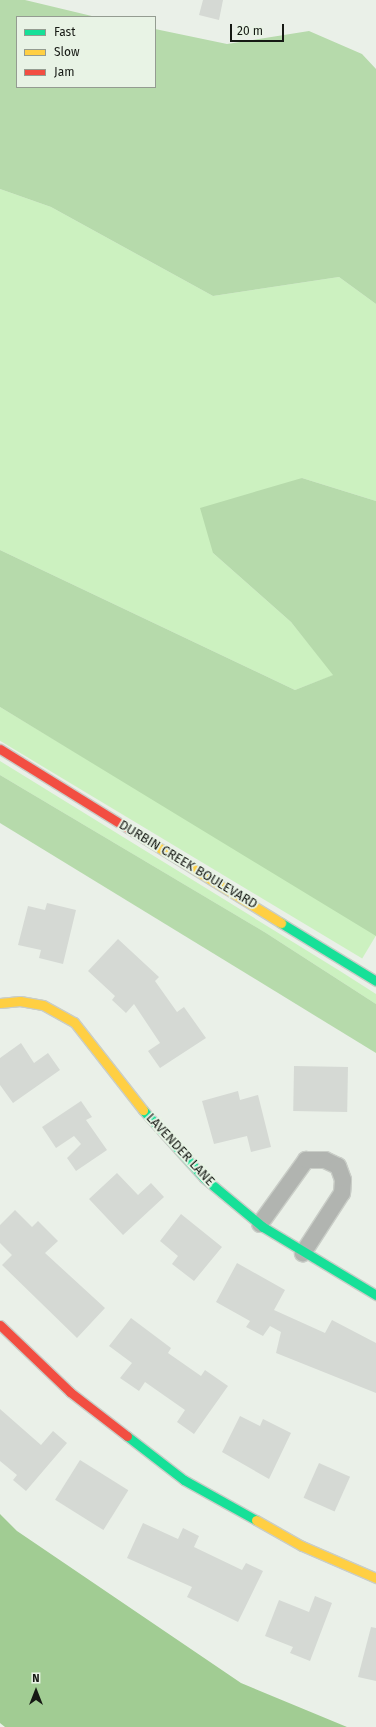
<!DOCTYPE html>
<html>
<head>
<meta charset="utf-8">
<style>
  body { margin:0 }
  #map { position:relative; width:376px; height:1727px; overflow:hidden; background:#eaf0e8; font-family:"Fira Sans",sans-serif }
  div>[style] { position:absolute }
  .green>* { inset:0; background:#ccf1c0; transform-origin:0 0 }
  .forest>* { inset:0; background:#b6daab }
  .water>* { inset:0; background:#a1cc93 }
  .building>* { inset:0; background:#d5d9d4; transform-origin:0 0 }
  .roads { filter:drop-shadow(1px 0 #c9cdc7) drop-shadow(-1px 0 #c9cdc7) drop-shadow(0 1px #c9cdc7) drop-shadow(0 -1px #c9cdc7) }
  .street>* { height:16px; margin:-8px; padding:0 8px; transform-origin:8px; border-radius:8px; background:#b1b4b0 }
  .fast>* { height:9px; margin:-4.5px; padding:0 4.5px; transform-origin:4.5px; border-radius:4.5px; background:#16e098 }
  .slow>* { height:9px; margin:-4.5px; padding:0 4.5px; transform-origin:4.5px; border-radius:4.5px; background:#ffcf43 }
  .jam>* { height:9px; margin:-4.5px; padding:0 4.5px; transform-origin:4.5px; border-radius:4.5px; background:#f24e42 }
  span { translate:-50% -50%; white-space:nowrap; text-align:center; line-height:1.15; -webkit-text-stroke:4px #e8f3e5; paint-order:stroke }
  .street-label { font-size:13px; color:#161914 }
  .legend { position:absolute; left:16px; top:16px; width:140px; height:72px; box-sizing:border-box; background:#e8f3e5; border:1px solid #949c91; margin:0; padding:5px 7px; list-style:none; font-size:12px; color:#161914 }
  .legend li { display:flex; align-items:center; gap:8px; height:20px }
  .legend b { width:20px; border:1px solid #949c91 }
  .north { position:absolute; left:16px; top:1671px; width:40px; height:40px; -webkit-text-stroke:3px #e8f3e5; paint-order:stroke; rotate:0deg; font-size:11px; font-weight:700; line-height:16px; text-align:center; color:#161914 }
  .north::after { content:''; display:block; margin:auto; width:14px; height:18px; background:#161914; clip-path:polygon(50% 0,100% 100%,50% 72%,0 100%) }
  .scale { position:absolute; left:230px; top:24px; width:54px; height:18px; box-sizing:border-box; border:2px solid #161914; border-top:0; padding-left:5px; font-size:12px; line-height:14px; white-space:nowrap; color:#161914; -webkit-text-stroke:3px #e8f3e5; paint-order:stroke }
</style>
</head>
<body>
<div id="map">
  <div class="green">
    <div style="clip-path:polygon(0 189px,51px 207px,213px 296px,339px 277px,376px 304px,376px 501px,302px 478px,213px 553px,291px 622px,334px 675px,295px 690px,0 550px)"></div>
    <div style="left:0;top:707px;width:440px;height:29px;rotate:31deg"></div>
    <div style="clip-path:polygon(0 761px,340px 971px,376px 994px,376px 1004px,266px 933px,0 775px)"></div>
  </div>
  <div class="forest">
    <div style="clip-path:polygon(0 0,25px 0,96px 17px,17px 17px,17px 87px,155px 87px,155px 29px,227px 44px,309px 31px,362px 54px,376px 69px,376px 304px,339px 277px,213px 296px,51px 207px,0 189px)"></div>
    <div style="clip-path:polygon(302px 478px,376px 501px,376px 936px,0 707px,0 550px,295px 690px,333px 675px,291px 622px,213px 553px,200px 508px)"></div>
    <div style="clip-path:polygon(0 775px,266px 933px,376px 1004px,376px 1053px,0 823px)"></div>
  </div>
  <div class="water">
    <div style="clip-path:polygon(0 1514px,17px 1531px,241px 1683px,347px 1727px,5px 1727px,0 1723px)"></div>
  </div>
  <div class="building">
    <div style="clip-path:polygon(203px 0,223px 0,219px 20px,199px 15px)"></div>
    <div style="clip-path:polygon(47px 903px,76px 910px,63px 964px,39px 958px,41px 950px,18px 945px,28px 906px,45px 910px)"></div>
    <div style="clip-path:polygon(118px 939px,159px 977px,155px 981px,177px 1012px,184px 1007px,206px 1038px,160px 1068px,148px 1051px,160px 1043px,134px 1004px,126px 1013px,112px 1000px,115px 996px,88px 971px)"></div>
    <div style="clip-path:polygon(21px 1043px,34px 1063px,48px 1053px,60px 1070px,13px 1103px,0 1085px,0 1058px)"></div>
    <div style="left:294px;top:1066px;width:54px;height:45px;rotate:1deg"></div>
    <div style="clip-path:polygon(238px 1091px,240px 1100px,258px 1095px,271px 1147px,251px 1152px,247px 1136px,214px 1144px,202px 1101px)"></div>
    <div style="clip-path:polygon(81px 1101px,92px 1117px,86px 1120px,107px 1150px,76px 1171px,67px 1158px,81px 1144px,74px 1136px,56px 1148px,42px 1127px)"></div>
    <div style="clip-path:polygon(117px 1173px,138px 1195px,151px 1183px,164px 1197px,123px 1235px,89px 1199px)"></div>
    <div style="clip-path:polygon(15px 1210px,32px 1227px,38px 1221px,58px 1241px,45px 1253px,105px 1308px,77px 1338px,2px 1265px,12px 1255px,0 1243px,0 1225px)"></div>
    <div style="clip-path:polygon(181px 1214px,222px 1247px,194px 1281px,172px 1264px,178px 1256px,160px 1241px)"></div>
    <div style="clip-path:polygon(237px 1263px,285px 1290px,274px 1310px,325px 1333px,332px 1320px,376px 1343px,376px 1393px,276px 1353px,281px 1332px,270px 1326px,263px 1336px,246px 1327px,250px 1321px,216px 1302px)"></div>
    <div style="clip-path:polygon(131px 1318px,171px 1348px,168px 1353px,201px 1376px,205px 1370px,228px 1386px,194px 1434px,177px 1422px,185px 1410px,145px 1382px,139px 1391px,120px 1378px,132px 1363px,109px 1346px)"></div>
    <div style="clip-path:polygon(0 1409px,41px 1445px,53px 1431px,67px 1443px,26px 1491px,13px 1480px,17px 1475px,0 1461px)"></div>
    <div style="clip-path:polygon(240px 1416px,260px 1426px,263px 1419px,291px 1433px,269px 1479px,222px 1452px)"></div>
    <div style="left:80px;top:1460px;width:57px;height:47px;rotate:32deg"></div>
    <div style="left:319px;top:1463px;width:34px;height:38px;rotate:24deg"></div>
    <div style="clip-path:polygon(143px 1523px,178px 1539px,183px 1528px,199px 1536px,194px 1547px,242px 1570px,246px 1563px,263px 1571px,238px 1622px,187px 1597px,192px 1587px,127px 1558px)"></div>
    <div style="clip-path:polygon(315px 1596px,332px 1603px,310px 1661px,290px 1653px,293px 1647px,265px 1636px,279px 1600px,309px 1612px)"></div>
    <div style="clip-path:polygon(371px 1627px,376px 1628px,376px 1681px,358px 1677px)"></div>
  </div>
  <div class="roads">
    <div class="street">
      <div style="left:260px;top:1224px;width:79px;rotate:-54.3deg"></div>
      <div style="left:306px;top:1160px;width:19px"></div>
      <div style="left:325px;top:1160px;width:14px;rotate:25deg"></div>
      <div style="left:338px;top:1166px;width:15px;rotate:70deg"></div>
      <div style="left:343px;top:1180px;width:13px;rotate:94deg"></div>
      <div style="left:342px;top:1193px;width:72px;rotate:123deg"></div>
    </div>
    <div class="fast">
      <div style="left:281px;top:923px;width:111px;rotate:31.4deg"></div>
      <div style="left:143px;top:1110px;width:91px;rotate:48.1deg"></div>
      <div style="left:204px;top:1178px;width:77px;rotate:39.7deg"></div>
      <div style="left:263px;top:1227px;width:132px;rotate:31deg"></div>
      <div style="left:127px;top:1436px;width:72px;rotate:37.7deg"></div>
      <div style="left:184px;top:1480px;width:82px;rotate:29.1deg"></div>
    </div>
    <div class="slow">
      <div style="left:145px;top:839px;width:160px;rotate:31.7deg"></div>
      <div style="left:0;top:1003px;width:20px;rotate:-6deg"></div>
      <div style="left:20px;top:1001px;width:23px;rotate:10deg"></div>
      <div style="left:43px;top:1005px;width:35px;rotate:29deg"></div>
      <div style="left:74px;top:1022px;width:112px;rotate:51.9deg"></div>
      <div style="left:256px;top:1520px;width:53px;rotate:29.5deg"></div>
      <div style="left:302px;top:1546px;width:81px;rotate:23.4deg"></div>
    </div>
    <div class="jam">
      <div style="left:0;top:749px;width:171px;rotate:31.8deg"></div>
      <div style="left:0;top:1325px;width:97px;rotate:43.7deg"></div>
      <div style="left:70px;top:1392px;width:72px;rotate:37.7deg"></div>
    </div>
  </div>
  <div class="street-label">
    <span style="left:188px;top:865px;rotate:31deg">DURBIN CREEK BOULEVARD</span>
    <span style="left:180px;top:1150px;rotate:47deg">LAVENDER LANE</span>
  </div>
  <ul class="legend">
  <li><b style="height:5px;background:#16e098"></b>Fast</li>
  <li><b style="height:5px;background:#ffcf43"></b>Slow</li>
  <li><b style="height:5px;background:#f24e42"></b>Jam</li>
  </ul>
  <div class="north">N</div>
  <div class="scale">20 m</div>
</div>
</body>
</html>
